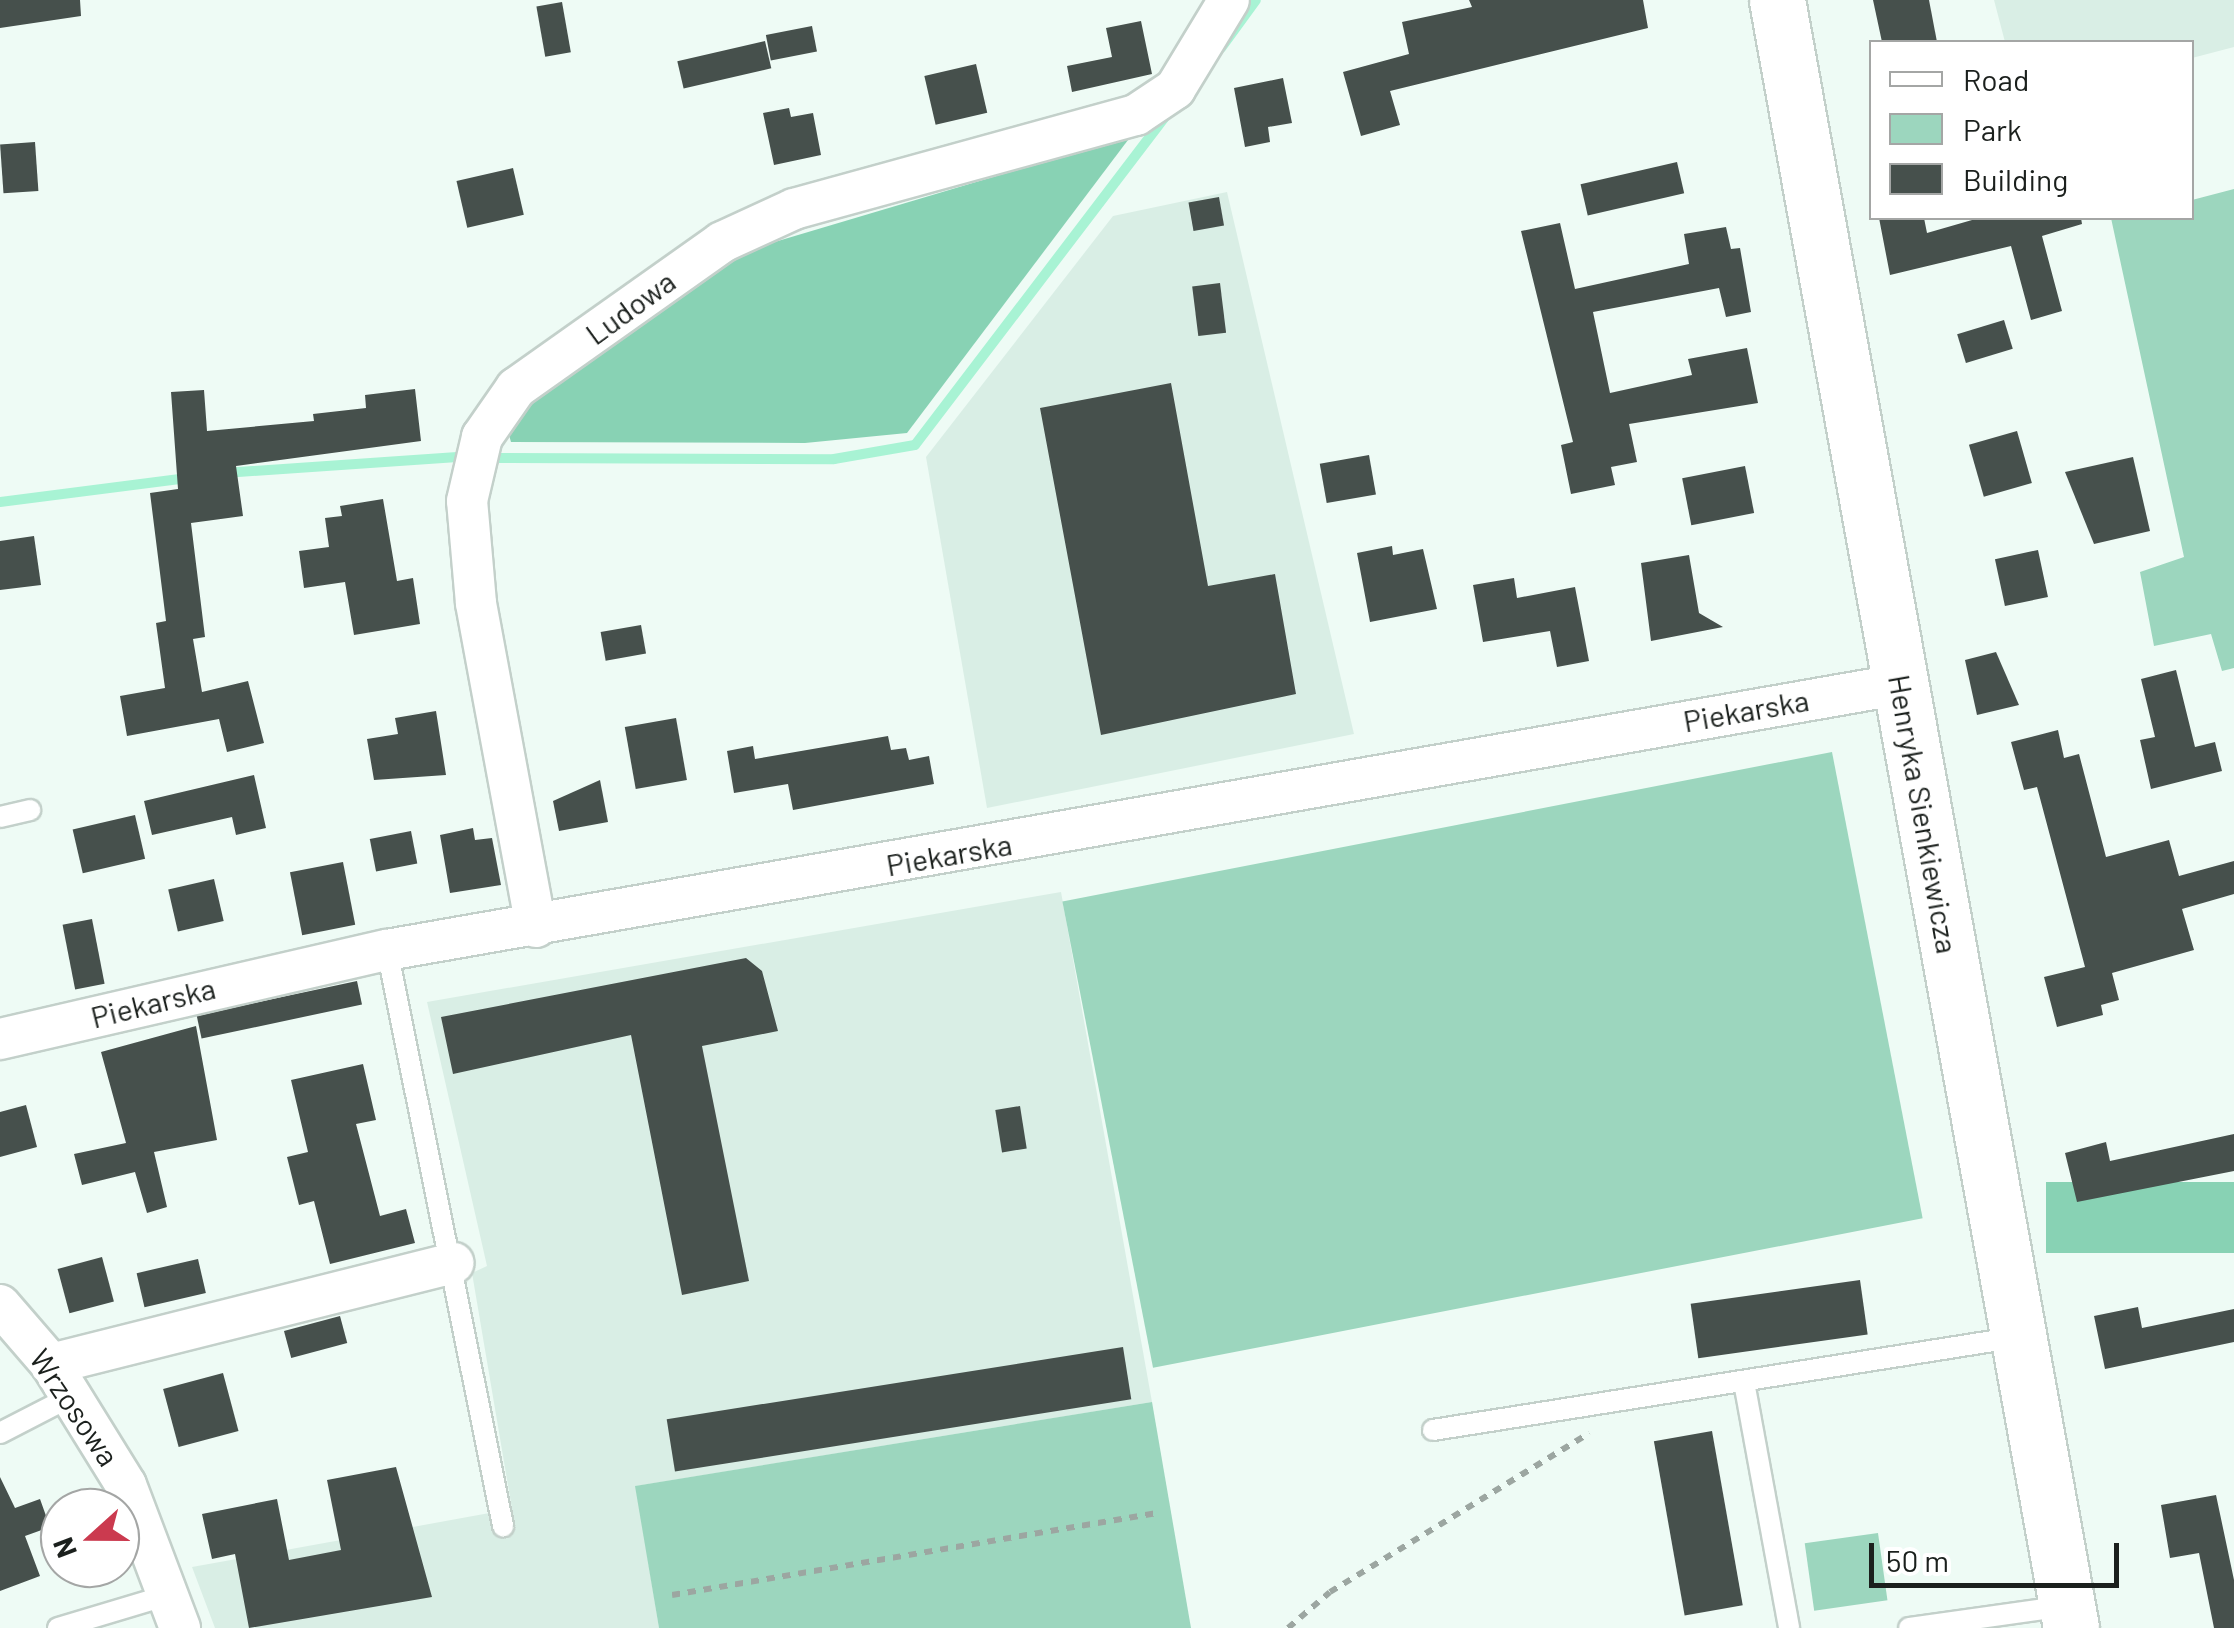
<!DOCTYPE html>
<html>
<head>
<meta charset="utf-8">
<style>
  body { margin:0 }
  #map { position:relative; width:2234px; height:1628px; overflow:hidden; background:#eefbf5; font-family:Barlow,sans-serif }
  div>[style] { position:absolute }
  .built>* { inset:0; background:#d9eee5 }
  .green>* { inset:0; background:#9cd6be; transform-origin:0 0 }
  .forest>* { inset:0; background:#88d2b4; transform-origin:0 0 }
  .stream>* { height:10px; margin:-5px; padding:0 5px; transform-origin:5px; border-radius:5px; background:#a8f3d4 }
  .building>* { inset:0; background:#46504c; transform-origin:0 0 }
  .path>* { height:6px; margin-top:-3px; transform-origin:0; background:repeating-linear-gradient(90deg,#9ca6a1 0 8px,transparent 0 16px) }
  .roads { filter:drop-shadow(2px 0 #c3d0ca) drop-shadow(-2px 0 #c3d0ca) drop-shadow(0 2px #c3d0ca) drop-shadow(0 -2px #c3d0ca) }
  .lane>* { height:20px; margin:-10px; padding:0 10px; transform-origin:10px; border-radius:10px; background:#fff }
  .street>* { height:40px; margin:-20px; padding:0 20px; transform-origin:20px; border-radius:20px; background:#fff }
  .secondary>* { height:55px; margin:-27.5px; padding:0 27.5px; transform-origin:27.5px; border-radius:27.5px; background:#fff }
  span { translate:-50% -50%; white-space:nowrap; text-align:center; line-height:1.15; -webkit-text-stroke:10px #fff; paint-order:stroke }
  .street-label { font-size:30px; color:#1b201d }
  .legend { position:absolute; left:1869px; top:40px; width:325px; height:180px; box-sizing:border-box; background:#fff; border:2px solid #a4a6a5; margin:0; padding:12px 18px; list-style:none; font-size:30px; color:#1b201d }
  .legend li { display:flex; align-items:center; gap:20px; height:50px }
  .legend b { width:50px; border:2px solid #a4a6a5 }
  .north { position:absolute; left:40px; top:1488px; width:100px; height:100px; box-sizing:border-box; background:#fff; border:2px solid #a4a6a5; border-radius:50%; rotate:249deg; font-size:28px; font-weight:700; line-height:40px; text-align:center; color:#1b201d }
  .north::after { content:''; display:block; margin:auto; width:35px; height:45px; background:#cb3a4f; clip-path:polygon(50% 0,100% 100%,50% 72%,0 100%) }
  .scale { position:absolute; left:1869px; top:1543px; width:250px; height:45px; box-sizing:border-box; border:5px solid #1b201d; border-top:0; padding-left:12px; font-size:30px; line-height:35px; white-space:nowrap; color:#1b201d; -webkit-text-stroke:8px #fff; paint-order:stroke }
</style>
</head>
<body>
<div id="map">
  <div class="built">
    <div style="clip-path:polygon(1994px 0,2234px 0,2234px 47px,2192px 58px,2192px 42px,2005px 42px)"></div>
    <div style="clip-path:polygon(1227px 192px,1354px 734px,987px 808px,926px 457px,1113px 216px)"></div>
    <div style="clip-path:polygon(1061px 892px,1152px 1402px,636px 1486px,659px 1628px,215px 1628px,192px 1567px,512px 1509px,472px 1273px,487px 1266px,427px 1002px)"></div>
  </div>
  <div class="green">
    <div style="clip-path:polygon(2234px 189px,2234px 668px,2222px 671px,2211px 634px,2154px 646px,2140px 572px,2184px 557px,2111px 218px,2192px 218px,2192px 200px)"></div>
    <div style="left:1832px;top:752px;width:475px;height:784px;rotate:79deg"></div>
    <div style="clip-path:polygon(1152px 1402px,1191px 1628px,659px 1628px,635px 1486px)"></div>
    <div style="left:1878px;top:1533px;width:68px;height:74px;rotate:82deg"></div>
  </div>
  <div class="forest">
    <div style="clip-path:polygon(1131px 136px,907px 433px,805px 443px,511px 442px,507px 428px,532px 394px,741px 252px)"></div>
    <div style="left:2234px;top:1182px;width:71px;height:188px;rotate:90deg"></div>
  </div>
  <div class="stream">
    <div style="left:1221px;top:48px;width:59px;rotate:-53.9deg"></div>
    <div style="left:497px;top:458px;width:337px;rotate:0.2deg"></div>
    <div style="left:834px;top:459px;width:82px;rotate:-9.8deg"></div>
    <div style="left:915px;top:445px;width:415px;rotate:-52.7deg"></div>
    <div style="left:224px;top:473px;width:234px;rotate:-3.9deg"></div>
    <div style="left:0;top:502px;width:189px;rotate:-7.3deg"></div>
  </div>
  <div class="building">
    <div style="clip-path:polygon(0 0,80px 0,81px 16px,0 28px)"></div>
    <div style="clip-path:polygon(1469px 0,1643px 0,1648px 28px,1390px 91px,1400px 125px,1361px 136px,1343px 72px,1409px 54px,1402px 22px,1472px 7px)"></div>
    <div style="clip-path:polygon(1873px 0,1929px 0,1937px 42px,1882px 42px)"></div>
    <div style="left:562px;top:2px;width:51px;height:26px;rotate:80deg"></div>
    <div style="clip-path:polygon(1141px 21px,1152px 74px,1072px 92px,1067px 66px,1112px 57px,1106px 28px)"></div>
    <div style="left:812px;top:26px;width:26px;height:47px;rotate:79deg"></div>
    <div style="left:765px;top:41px;width:28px;height:90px;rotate:77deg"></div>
    <div style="left:976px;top:64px;width:50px;height:53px;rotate:77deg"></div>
    <div style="clip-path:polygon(1283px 78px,1292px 123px,1268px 127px,1270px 142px,1245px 147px,1234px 88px)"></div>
    <div style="clip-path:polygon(789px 108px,791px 117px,813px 113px,821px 155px,774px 165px,763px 113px)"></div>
    <div style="left:35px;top:142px;width:49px;height:35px;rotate:86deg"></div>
    <div style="left:1677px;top:162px;width:32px;height:99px;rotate:77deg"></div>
    <div style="left:513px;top:168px;width:48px;height:58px;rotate:77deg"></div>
    <div style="left:1219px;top:197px;width:29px;height:31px;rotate:80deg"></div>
    <div style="clip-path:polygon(1879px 218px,1924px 218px,1927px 233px,1979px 218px,2081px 218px,2082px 224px,2042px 236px,2062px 311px,2031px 320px,2011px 246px,1890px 275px)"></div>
    <div style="clip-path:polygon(1560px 223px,1575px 289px,1689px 264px,1684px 234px,1726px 227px,1731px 249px,1740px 248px,1751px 312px,1726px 317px,1719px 288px,1593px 312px,1610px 393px,1692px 375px,1688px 359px,1747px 348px,1758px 403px,1629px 424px,1637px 462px,1611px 467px,1615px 485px,1571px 494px,1561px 445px,1573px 442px,1521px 231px)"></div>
    <div style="left:1220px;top:283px;width:50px;height:28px;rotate:83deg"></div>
    <div style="left:2004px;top:320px;width:30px;height:49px;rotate:73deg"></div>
    <div style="clip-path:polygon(1171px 383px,1208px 586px,1275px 574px,1296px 694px,1101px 735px,1040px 408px)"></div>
    <div style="clip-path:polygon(415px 389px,421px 441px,236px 466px,243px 516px,191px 523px,205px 637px,193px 639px,202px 692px,248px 681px,264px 743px,227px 752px,219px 719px,127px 736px,120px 696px,165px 688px,156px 623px,166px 621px,150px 493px,178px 489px,171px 392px,204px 390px,207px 431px,314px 421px,313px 414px,366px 408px,365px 395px)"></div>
    <div style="left:2017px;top:431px;width:54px;height:50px;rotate:74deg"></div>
    <div style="left:1369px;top:455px;width:40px;height:50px;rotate:80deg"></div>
    <div style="clip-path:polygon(2133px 457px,2150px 531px,2094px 544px,2065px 472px)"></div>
    <div style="left:1745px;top:466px;width:48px;height:64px;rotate:79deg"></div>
    <div style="clip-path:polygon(383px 499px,397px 581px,413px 578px,420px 624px,354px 635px,345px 582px,304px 588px,299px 551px,329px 547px,325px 518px,342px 516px,340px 506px)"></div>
    <div style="clip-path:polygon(34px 536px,41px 585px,0 590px,0 541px)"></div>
    <div style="clip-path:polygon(1392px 546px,1393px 555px,1423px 549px,1437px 609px,1370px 622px,1357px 553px)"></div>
    <div style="left:2038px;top:550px;width:48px;height:44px;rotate:78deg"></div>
    <div style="clip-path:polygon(1689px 555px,1699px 613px,1723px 627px,1651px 641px,1641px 563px)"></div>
    <div style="clip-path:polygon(1514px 578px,1517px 598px,1575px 587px,1589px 661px,1557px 667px,1550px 631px,1483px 642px,1473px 585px)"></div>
    <div style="left:641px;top:625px;width:29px;height:41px;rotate:80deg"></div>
    <div style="clip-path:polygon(1996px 652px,2019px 705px,1977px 715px,1965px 660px)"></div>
    <div style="clip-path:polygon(2176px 670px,2195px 747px,2215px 742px,2222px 771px,2151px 789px,2140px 740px,2155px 737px,2141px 679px)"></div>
    <div style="clip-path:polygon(436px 711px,446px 775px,374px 780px,367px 739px,398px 734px,395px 718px)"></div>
    <div style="left:676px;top:718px;width:63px;height:52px;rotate:80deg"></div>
    <div style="clip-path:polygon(2058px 730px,2064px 758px,2079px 754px,2106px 857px,2169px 840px,2179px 876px,2234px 861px,2234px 894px,2182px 909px,2194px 950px,2112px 973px,2119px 1000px,2101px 1005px,2103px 1015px,2057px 1027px,2044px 977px,2085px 967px,2037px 787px,2024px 790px,2011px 742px)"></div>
    <div style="clip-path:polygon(888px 736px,891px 750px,906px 748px,909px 760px,929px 756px,934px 784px,793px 810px,788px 784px,734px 793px,727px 751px,753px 746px,755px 759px)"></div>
    <div style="clip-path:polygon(254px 775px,266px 828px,236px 835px,232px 817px,152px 835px,144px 801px)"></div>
    <div style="clip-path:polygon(600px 780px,608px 822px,559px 831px,553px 801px)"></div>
    <div style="left:135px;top:815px;width:45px;height:64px;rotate:77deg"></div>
    <div style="clip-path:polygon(473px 828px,475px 840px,492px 838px,501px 885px,450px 893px,440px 835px)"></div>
    <div style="left:411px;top:831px;width:33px;height:42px;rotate:79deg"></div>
    <div style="left:343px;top:862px;width:64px;height:54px;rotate:79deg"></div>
    <div style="left:214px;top:879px;width:43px;height:47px;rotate:77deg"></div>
    <div style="left:92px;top:919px;width:66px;height:30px;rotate:79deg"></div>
    <div style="clip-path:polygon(746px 958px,762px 971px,778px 1031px,702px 1046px,749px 1281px,682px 1295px,631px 1035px,453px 1074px,441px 1017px)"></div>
    <div style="left:357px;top:981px;width:24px;height:164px;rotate:78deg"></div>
    <div style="clip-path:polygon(196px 1026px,217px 1140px,154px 1152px,167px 1207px,147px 1213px,135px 1172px,82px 1185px,74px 1154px,126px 1143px,101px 1052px)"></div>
    <div style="clip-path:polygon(363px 1064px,376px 1120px,356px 1124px,380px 1216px,406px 1209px,415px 1243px,330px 1264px,314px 1201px,299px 1205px,287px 1157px,308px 1152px,291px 1080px)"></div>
    <div style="clip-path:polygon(26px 1105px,37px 1147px,0 1157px,0 1112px)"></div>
    <div style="left:1020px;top:1106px;width:43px;height:25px;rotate:81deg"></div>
    <div style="clip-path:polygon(2234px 1134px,2234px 1171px,2077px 1202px,2065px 1153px,2106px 1142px,2110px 1161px)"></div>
    <div style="left:102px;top:1257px;width:46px;height:46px;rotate:75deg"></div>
    <div style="left:198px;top:1259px;width:35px;height:63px;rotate:77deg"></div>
    <div style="left:1860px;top:1280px;width:55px;height:171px;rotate:82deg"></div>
    <div style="clip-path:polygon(2138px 1307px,2142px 1328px,2234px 1309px,2234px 1342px,2105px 1369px,2094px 1316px)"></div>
    <div style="left:340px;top:1316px;width:28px;height:58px;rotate:75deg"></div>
    <div style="left:1123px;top:1347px;width:53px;height:462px;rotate:81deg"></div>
    <div style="left:223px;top:1373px;width:60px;height:62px;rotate:75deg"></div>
    <div style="left:1712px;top:1431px;width:177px;height:59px;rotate:80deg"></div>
    <div style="clip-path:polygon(396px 1467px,432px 1597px,249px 1628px,235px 1554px,212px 1559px,202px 1514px,277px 1499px,289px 1560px,341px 1550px,327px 1480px)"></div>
    <div style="clip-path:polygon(0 1477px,15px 1508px,40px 1499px,50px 1527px,25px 1536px,40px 1576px,0 1591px)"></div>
    <div style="clip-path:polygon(2216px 1495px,2234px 1580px,2234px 1628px,2214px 1628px,2199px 1553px,2170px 1558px,2161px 1505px)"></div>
  </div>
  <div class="path">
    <div style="left:672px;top:1595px;width:492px;rotate:-9.6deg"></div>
    <div style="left:1288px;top:1628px;width:55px;rotate:-40.6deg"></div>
    <div style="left:1330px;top:1592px;width:304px;rotate:-31.5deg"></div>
  </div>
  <div class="roads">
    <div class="lane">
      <div style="left:0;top:817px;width:31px;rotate:-13deg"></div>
      <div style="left:387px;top:950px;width:588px;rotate:78.61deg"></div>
      <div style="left:1744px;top:1382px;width:250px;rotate:79.6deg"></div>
      <div style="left:1433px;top:1430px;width:592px;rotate:-9.03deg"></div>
      <div style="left:0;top:1433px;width:81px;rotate:-27.2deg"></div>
      <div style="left:58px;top:1628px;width:115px;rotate:-16.7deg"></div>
      <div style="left:1909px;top:1628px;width:158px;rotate:-8deg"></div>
    </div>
    <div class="street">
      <div style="left:536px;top:927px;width:330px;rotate:-100.5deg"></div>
      <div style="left:476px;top:603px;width:102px;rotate:-95deg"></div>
      <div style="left:467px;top:501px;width:66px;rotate:-76.8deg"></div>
      <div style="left:482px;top:437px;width:60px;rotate:-55.2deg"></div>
      <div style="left:516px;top:388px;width:252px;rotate:-35.3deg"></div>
      <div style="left:722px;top:242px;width:79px;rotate:-24.6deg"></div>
      <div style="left:794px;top:209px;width:355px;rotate:-15.4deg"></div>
      <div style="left:1136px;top:115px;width:47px;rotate:-33.7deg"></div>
      <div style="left:1175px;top:89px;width:104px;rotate:-58.8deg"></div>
      <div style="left:0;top:1039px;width:397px;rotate:-13deg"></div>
      <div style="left:387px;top:950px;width:1537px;rotate:-9.96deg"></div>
      <div style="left:0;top:1305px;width:78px;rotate:49.2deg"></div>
      <div style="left:51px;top:1364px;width:142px;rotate:58.2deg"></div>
      <div style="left:126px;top:1485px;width:153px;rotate:69.3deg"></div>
      <div style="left:51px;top:1364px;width:415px;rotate:-14.1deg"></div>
    </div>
    <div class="secondary">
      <div style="left:1777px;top:0;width:1654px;rotate:79.76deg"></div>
    </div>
  </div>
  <div class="street-label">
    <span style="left:630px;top:307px;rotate:-36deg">Ludowa</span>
    <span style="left:1746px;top:710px;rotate:-10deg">Piekarska</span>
    <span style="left:1924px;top:814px;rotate:80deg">Henryka Sienkiewicza</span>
    <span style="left:949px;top:854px;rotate:-10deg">Piekarska</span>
    <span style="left:153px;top:1002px;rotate:-14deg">Piekarska</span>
    <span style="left:75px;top:1407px;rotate:56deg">Wrzosowa</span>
  </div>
  <ul class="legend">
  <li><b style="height:12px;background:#fff"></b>Road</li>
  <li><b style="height:28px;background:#9cd6be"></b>Park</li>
  <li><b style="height:28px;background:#46504c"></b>Building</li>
  </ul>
  <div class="north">N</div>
  <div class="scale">50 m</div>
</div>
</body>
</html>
